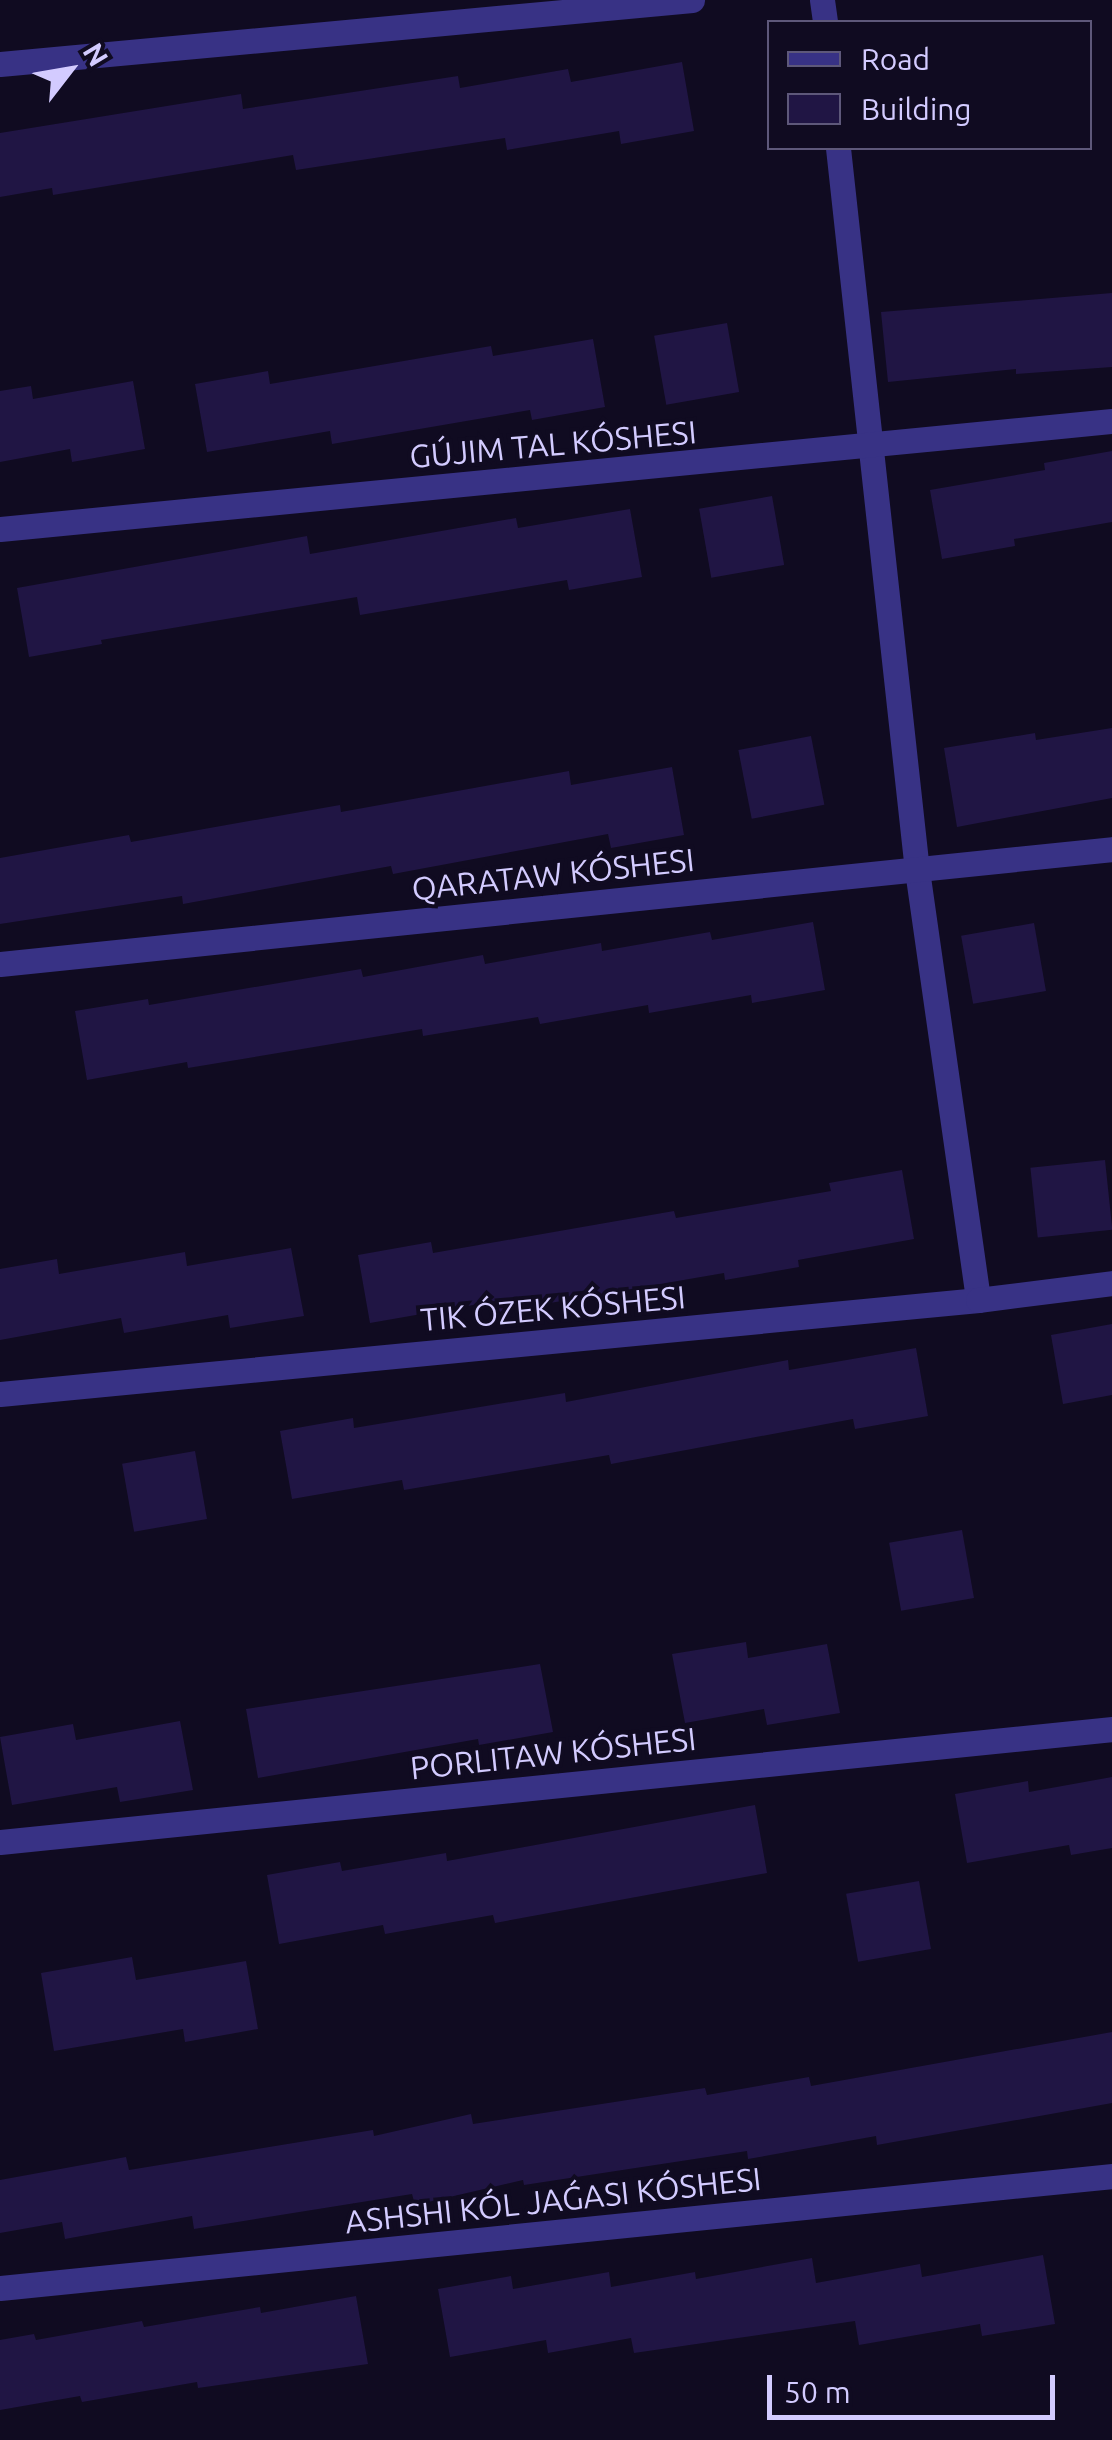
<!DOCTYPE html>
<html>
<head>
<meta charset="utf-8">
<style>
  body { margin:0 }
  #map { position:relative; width:1112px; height:2440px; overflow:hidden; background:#100b21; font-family:Ubuntu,sans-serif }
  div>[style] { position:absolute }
  .building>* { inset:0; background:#201544; transform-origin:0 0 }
  .street>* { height:25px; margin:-12.5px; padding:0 12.5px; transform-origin:12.5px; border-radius:12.5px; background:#383285 }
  span { translate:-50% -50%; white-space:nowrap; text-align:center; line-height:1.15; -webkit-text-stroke:8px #100b21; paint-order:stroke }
  .street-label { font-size:32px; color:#d3cbff }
  .legend { position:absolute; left:767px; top:20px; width:325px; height:130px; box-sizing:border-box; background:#100b21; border:2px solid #5e587a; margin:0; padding:12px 18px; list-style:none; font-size:30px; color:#d3cbff }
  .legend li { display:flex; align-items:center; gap:20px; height:50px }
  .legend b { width:50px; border:2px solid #5e587a }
  .north { position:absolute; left:20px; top:20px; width:100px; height:100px; -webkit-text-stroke:8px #100b21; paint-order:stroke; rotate:59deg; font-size:28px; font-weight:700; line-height:40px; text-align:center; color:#d3cbff }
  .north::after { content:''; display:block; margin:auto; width:35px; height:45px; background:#d3cbff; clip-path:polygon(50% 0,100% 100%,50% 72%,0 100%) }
  .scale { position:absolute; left:767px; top:2375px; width:288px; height:45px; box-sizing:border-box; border:5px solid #d3cbff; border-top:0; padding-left:12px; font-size:30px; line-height:35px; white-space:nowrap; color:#d3cbff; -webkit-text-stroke:8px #100b21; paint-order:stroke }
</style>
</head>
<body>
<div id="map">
  <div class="building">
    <div style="clip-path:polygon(682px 62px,694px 131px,621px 144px,619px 131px,507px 150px,505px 138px,296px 170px,293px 155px,53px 195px,52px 188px,0 197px,0 133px,241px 94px,243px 109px,458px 76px,460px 88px,568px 69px,571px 82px)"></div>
    <div style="clip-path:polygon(1112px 293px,1112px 367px,1016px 374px,1016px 369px,888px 382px,881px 312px)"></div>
    <div style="left:727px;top:323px;width:70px;height:74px;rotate:80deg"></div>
    <div style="clip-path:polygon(593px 339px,605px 407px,532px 420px,530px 410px,332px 444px,330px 431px,207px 452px,195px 384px,268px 371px,270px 384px,491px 346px,493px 356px)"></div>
    <div style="clip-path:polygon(133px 381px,145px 449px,72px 462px,70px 449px,0 462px,0 391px,31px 386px,33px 399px)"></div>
    <div style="clip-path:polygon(1112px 451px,1112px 522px,1014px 539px,1015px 546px,942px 559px,930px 490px,1045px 470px,1044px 463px)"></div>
    <div style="left:772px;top:496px;width:70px;height:74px;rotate:80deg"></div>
    <div style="clip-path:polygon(630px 509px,642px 577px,569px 590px,567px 580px,360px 615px,357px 597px,101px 640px,102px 644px,29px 657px,17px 588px,307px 536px,310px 554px,516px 518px,518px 528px)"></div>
    <div style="clip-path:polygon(1112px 728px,1112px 798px,957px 827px,944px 748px,1035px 733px,1036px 740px)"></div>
    <div style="left:811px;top:736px;width:70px;height:74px;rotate:79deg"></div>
    <div style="clip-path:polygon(672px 767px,684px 835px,611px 848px,608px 834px,393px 874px,391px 866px,183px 904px,182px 896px,0 924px,0 858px,129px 835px,131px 842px,340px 805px,341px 812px,569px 771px,571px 785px)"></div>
    <div style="clip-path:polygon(813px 922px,825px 990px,752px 1003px,751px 995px,649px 1013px,648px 1005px,540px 1024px,538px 1017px,423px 1036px,422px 1029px,188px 1068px,187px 1062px,87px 1080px,75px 1011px,148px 999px,149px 1005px,361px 969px,363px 977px,483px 955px,485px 964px,601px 943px,602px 951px,710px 932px,712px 940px)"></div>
    <div style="left:1034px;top:923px;width:69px;height:74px;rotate:80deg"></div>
    <div style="left:1105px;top:1160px;width:70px;height:75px;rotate:84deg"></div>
    <div style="clip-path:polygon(902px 1170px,914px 1239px,798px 1260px,799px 1267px,725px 1280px,724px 1273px,498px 1312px,496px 1301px,370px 1323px,358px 1255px,431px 1242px,433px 1253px,674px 1211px,676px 1218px,831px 1191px,829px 1183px)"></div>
    <div style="clip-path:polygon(291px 1248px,304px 1316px,230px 1328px,228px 1315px,124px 1333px,121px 1318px,0 1340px,0 1269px,57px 1259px,59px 1274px,185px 1252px,187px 1266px)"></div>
    <div style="clip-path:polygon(1112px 1324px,1112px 1395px,1063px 1404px,1051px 1335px)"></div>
    <div style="clip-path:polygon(916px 1348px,928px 1416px,855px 1429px,853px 1419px,611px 1464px,609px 1455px,404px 1490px,402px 1480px,292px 1499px,280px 1431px,353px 1418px,354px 1428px,565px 1393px,566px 1402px,788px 1360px,789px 1370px)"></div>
    <div style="left:195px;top:1451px;width:69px;height:74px;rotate:80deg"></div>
    <div style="left:962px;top:1530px;width:69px;height:74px;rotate:80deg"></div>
    <div style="clip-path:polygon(746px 1642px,748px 1658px,827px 1644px,840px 1713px,767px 1725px,764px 1709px,685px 1723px,672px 1654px)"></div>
    <div style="clip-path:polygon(540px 1664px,553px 1732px,479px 1745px,478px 1739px,258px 1778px,246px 1709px)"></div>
    <div style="clip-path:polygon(180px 1721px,193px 1790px,120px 1802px,117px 1787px,12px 1805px,0 1737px,73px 1724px,76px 1740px)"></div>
    <div style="clip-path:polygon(1112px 1777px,1112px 1848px,1071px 1855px,1069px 1845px,967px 1863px,955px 1794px,1028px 1781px,1029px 1792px)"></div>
    <div style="clip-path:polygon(755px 1805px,767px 1873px,495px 1923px,493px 1915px,385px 1934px,383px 1925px,279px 1944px,267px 1875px,340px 1862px,342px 1871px,446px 1853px,447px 1861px)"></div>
    <div style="left:919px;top:1881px;width:69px;height:74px;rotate:80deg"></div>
    <div style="clip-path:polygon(132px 1957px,136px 1980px,246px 1961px,258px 2029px,185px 2042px,183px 2029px,54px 2051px,41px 1973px)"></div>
    <div style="clip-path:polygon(1112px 2032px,1112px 2103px,877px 2145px,876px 2136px,748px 2159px,747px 2151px,524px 2185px,523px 2180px,415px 2205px,412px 2194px,194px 2229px,192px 2216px,65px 2239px,62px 2222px,0 2233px,0 2180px,126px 2157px,129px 2170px,373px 2130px,374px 2136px,471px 2114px,473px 2124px,705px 2088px,707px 2095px,809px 2077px,811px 2086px)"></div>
    <div style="clip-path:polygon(1043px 2255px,1055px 2324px,982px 2336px,980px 2324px,859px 2345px,855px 2321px,634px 2353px,631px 2338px,548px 2353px,546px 2340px,450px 2357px,438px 2289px,511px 2276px,513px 2289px,609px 2272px,611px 2287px,695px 2272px,696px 2279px,812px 2258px,816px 2283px,920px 2264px,922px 2277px)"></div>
    <div style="clip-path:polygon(356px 2296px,368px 2364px,198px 2388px,197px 2382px,82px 2402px,80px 2396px,0 2410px,0 2340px,34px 2334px,36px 2340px,142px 2321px,144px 2327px,260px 2307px,261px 2313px)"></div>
  </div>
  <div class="street">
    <div style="left:822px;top:0;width:22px;rotate:82deg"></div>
    <div style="left:0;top:64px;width:695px;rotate:-5.28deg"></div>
    <div style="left:838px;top:148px;width:726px;rotate:83.76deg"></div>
    <div style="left:917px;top:870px;width:434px;rotate:81.9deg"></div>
    <div style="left:0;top:529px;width:1117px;rotate:-5.55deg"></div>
    <div style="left:0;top:964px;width:1118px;rotate:-5.9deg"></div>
    <div style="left:0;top:1394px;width:983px;rotate:-5.49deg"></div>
    <div style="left:978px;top:1300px;width:135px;rotate:-7.2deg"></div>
    <div style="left:0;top:1842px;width:1118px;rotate:-5.8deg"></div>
    <div style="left:0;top:2288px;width:1118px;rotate:-5.75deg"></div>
  </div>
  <div class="street-label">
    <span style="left:553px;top:444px;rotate:-5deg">GÚJIM TAL KÓSHESI</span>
    <span style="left:553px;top:874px;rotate:-6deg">QARATAW KÓSHESI</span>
    <span style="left:553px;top:1308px;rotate:-5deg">TIK ÓZEK KÓSHESI</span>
    <span style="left:553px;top:1753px;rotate:-6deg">PORLITAW KÓSHESI</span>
    <span style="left:553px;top:2200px;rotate:-6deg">ASHSHI KÓL JAǴASI KÓSHESI</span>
  </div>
  <ul class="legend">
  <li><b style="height:12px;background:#383285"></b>Road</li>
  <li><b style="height:28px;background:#201544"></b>Building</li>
  </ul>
  <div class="north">N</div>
  <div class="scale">50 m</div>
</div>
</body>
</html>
